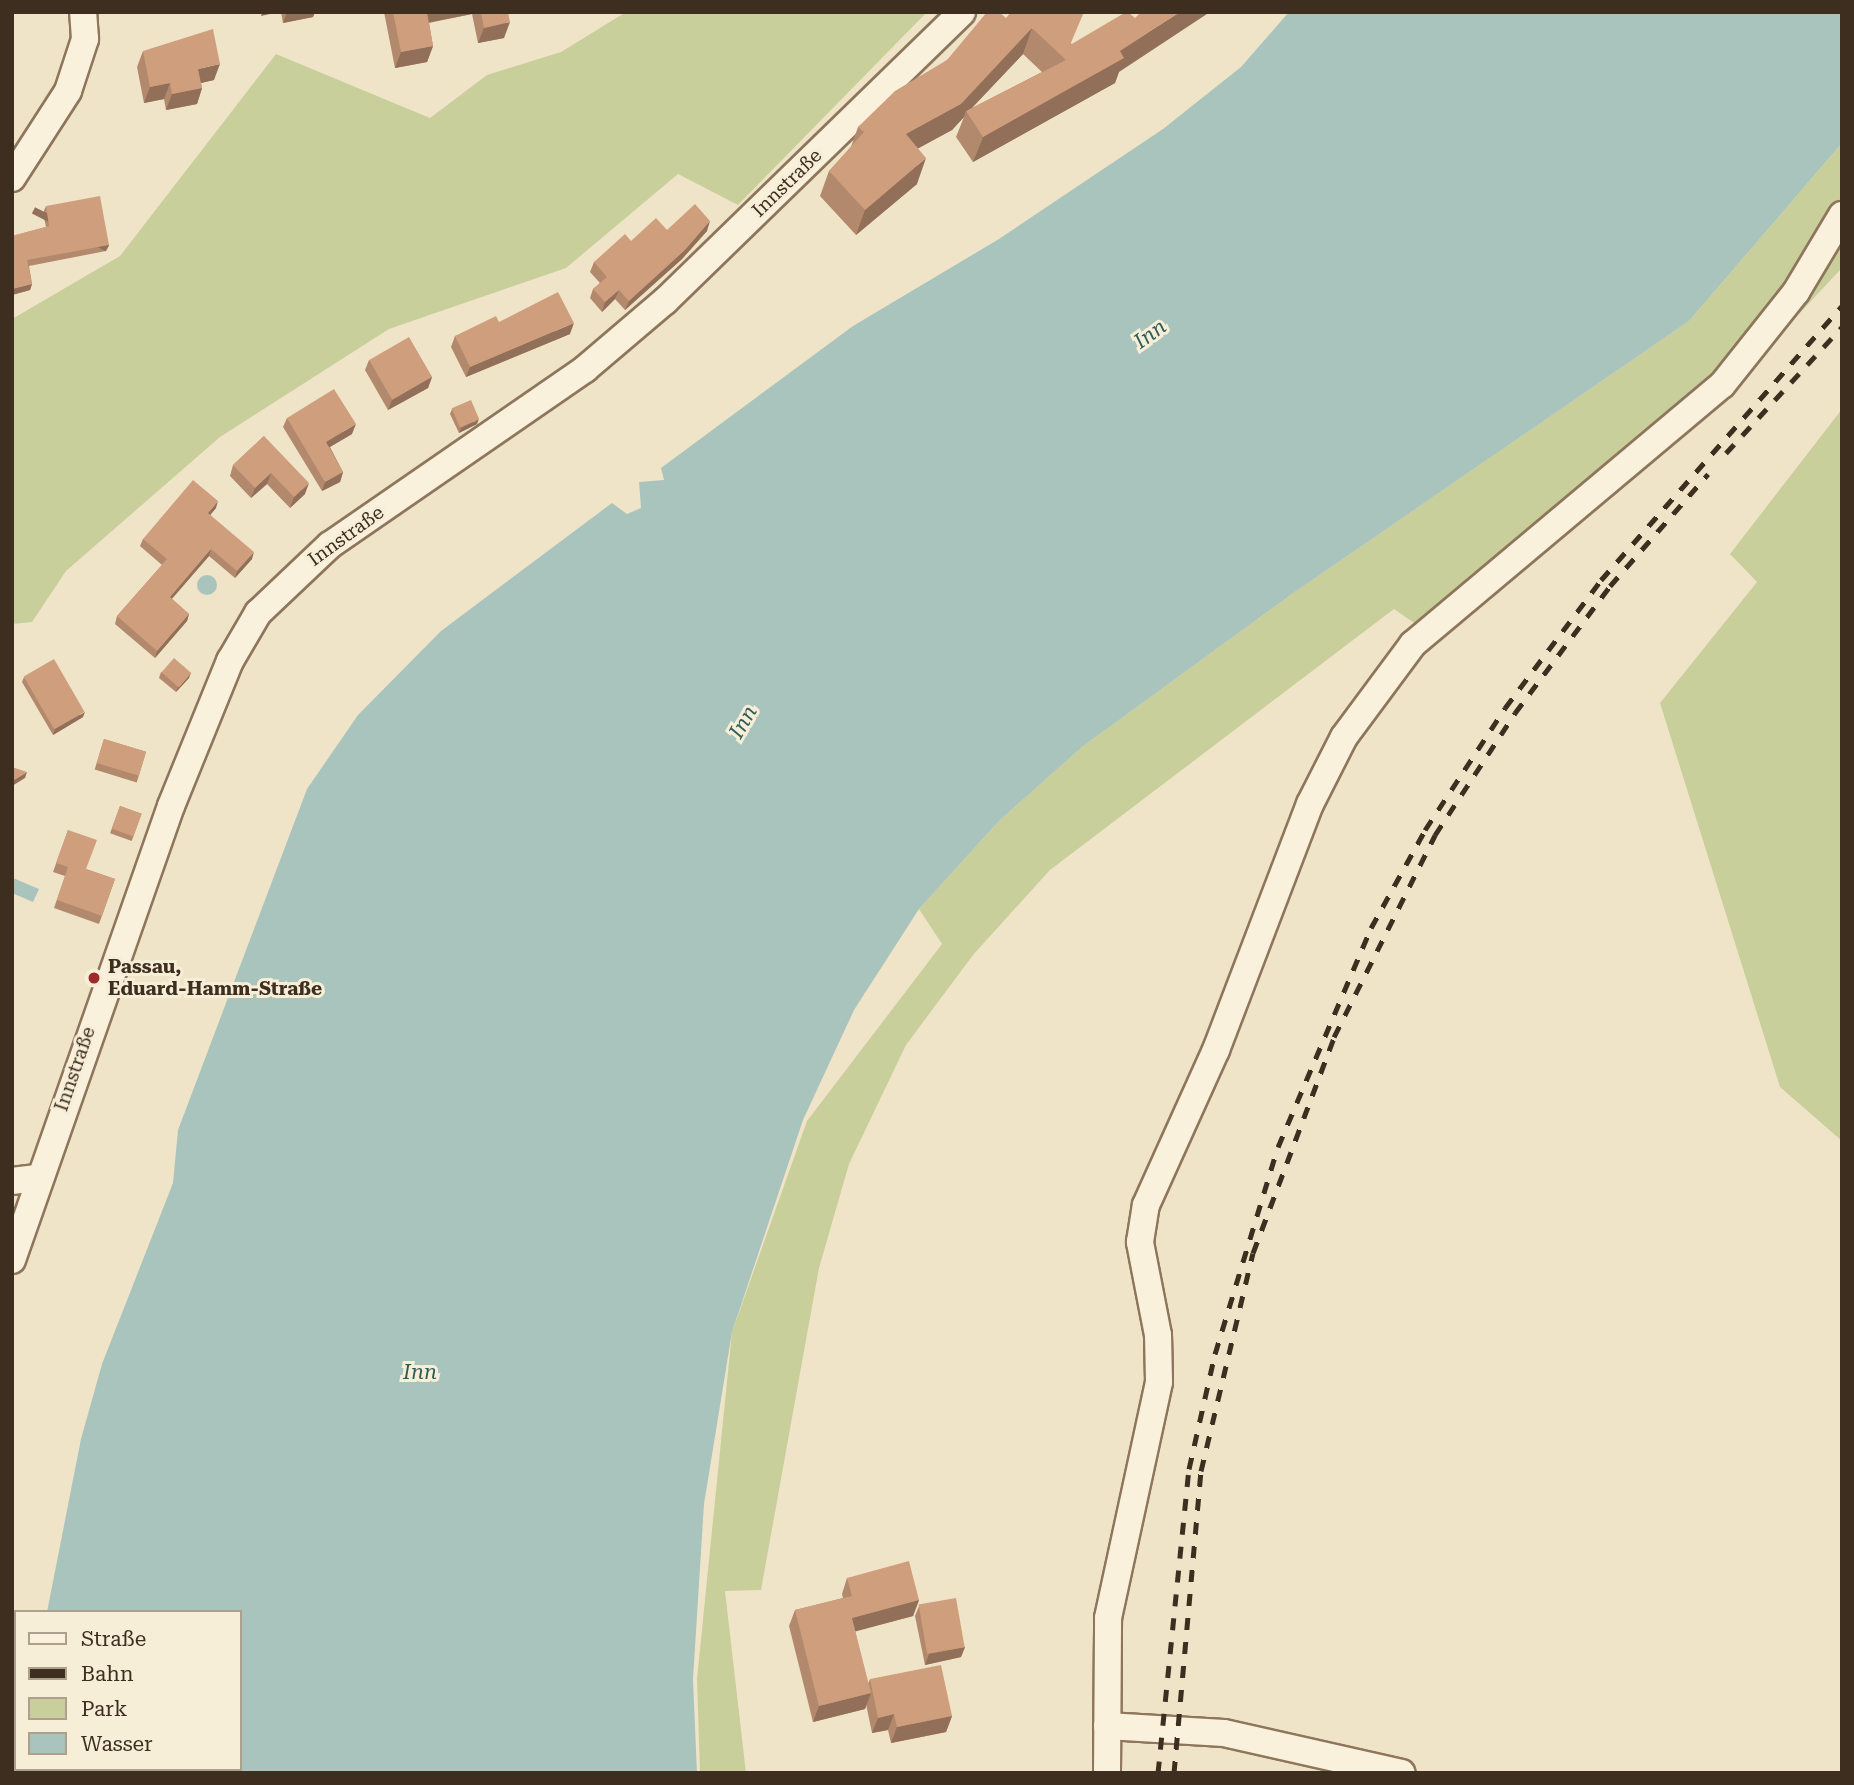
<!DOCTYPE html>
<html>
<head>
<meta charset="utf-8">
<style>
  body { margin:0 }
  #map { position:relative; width:1854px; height:1785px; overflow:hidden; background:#f0e4c8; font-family:"Roboto Serif",serif }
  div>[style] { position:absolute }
  .green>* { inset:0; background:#c9cf9b }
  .water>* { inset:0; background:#a9c4bc }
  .round { border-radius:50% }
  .roads { filter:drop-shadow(2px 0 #8d765c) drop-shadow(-2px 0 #8d765c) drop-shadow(0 2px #8d765c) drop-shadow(0 -2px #8d765c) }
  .street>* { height:26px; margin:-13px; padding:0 13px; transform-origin:13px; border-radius:13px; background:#faf1dc }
  .rail>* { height:5px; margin-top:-2.5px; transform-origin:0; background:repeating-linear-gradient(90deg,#3d2e20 0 12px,transparent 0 24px) }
  .wall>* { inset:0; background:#b2896c; transform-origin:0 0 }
  .shaded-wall>* { inset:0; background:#916f58; transform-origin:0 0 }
  .building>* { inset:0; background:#cf9f7d; transform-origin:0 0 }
  .dots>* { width:19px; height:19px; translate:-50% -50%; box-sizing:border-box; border:4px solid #f7eed8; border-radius:50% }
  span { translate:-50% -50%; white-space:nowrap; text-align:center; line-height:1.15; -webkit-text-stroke:6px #f7eed8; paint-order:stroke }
  .street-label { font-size:19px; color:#3d2e20 }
  .poi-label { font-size:19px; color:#3d2e20; font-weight:700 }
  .left { translate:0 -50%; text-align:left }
  .water-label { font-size:21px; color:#2f5d5a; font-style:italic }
  .frame { position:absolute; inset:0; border:14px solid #3d2e20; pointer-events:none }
  .legend { position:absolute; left:14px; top:1610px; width:228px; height:161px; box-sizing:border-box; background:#f7eed8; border:2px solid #ada18e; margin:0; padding:9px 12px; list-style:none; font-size:21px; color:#3d2e20 }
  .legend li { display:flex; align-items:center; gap:14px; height:35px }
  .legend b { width:35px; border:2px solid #ada18e }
</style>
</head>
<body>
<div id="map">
  <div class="green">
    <div style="clip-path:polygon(626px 12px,926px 13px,738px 205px,678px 174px,566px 268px,389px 329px,220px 437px,66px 571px,32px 622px,12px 624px,12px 319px,120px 256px,276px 54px,430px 118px,487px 75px,561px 52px)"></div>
    <div style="clip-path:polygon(1842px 143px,1842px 268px,1718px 400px,1420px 627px,1394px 609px,1050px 870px,973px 955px,906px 1045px,849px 1164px,819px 1268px,761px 1590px,725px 1591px,746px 1773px,700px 1773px,697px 1679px,732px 1332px,807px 1121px,942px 944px,919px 909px,999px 821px,1082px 747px,1292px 594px,1689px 321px)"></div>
    <div style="clip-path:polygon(1842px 409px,1842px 1141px,1780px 1087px,1660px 703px,1757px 582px,1730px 554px)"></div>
  </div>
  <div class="water">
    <div style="clip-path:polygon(1289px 12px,1842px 12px,1842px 143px,1689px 321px,1292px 594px,1082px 747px,999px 821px,919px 909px,854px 1010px,803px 1120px,732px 1332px,704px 1504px,693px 1679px,697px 1773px,12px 1773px,16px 1743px,16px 1769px,240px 1769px,240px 1612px,47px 1612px,81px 1439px,102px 1364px,173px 1183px,178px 1130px,307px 789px,358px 715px,441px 631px,612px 503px,627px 514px,641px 508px,639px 482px,664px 480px,661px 468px,853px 326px,999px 239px,1163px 129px,1241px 67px)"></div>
    <div class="round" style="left:197px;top:575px;width:20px;height:20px"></div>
    <div style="clip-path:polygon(13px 878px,39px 889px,33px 902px,12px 893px)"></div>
  </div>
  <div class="roads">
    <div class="street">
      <div style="left:12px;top:178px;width:103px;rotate:-57.2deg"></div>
      <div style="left:68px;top:91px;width:55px;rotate:-71.9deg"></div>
      <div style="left:85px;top:39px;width:27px;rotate:-94deg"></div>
      <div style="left:12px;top:1181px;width:25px;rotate:-7deg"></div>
      <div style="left:12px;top:1260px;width:481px;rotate:-70.7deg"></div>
      <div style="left:171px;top:806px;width:157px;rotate:-67.9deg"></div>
      <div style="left:230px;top:661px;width:56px;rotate:-59.7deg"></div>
      <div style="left:258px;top:613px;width:99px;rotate:-43.4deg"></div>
      <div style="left:330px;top:545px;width:310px;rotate:-34.6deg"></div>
      <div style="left:585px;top:369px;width:105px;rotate:-40.4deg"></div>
      <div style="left:665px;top:301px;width:414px;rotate:-44.2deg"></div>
      <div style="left:1107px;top:1726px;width:117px;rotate:3.4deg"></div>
      <div style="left:1224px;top:1733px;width:182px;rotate:12.7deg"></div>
      <div style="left:1107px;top:1773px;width:155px;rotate:-89.6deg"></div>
      <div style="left:1108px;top:1618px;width:241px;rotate:-77.8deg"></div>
      <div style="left:1159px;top:1382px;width:47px;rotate:-91.2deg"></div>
      <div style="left:1158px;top:1335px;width:95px;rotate:-101deg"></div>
      <div style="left:1140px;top:1242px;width:37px;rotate:-81deg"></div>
      <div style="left:1146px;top:1205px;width:170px;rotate:-65.7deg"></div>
      <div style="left:1216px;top:1050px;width:263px;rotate:-69.1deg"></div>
      <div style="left:1310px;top:804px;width:75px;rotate:-63.1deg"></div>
      <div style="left:1344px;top:737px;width:116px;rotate:-53.4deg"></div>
      <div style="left:1413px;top:644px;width:403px;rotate:-40deg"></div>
      <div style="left:1722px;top:385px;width:119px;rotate:-51.5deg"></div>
      <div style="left:1796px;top:292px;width:90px;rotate:-59.1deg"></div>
    </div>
  </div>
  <div class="rail">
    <div style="left:1726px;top:453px;width:171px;rotate:-47.4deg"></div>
    <div style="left:1158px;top:1773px;width:306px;rotate:-84.2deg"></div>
    <div style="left:1189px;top:1469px;width:118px;rotate:-77.3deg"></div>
    <div style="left:1215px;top:1354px;width:216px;rotate:-73.1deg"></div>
    <div style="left:1278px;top:1147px;width:238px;rotate:-67deg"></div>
    <div style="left:1371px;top:928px;width:112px;rotate:-61.1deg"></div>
    <div style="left:1425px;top:830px;width:146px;rotate:-56.7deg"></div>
    <div style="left:1505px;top:708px;width:160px;rotate:-53.1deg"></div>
    <div style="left:1601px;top:580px;width:365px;rotate:-48.7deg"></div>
    <div style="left:1174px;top:1773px;width:303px;rotate:-84.9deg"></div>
    <div style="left:1201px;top:1471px;width:224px;rotate:-76.6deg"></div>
    <div style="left:1253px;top:1253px;width:231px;rotate:-69.4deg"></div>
    <div style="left:1334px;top:1037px;width:226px;rotate:-63.4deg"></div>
    <div style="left:1435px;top:835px;width:146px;rotate:-56.7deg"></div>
    <div style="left:1515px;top:713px;width:159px;rotate:-53.2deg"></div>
    <div style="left:1610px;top:586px;width:149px;rotate:-48.8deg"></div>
  </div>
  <div class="wall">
    <div style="clip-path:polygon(281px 12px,315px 12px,313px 17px,283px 23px)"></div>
    <div style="clip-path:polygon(384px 12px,508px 12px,504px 38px,478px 43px,472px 14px,429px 23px,433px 46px,427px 62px,395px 68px)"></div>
    <div style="clip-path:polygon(evenodd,1006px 18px,1072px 44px,1119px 72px,1115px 83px,973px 162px,956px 137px,964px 117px,952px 130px,918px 148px,917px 184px,856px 235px,820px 196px,829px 171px,851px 147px,858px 127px,947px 60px,1006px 18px,1023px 54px,1042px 72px,972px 108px,1023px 54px)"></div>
    <div style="clip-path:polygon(143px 51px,214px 80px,201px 83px,202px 88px,197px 104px,166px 110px,164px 99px,144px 103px,137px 67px)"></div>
    <div style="clip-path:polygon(46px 206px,109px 245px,106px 251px,29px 266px,32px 284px,30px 290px,12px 295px,12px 236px,46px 227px,43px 213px)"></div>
    <div style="clip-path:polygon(667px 230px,707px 231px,682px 259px,625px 310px,615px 299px,602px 312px,590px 298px,593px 289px,600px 283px,590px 272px,594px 262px,631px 241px)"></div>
    <div style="clip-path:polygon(499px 322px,570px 334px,466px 377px,451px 347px,455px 336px)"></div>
    <div style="clip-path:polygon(369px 360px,432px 377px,428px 388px,388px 410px,365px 370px)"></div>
    <div style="clip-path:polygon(452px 409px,477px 424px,459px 433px,450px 414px)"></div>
    <div style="clip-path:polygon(287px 418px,352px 434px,330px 447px,343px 472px,340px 482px,322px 491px,283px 427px)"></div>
    <div style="clip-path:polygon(264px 436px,305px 494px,290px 508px,267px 484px,251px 498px,230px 476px,233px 465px)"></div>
    <div style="clip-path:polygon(216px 508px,210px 515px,252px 559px,235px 578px,209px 556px,172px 599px,189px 614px,187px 621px,155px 658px,115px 624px,117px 616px,162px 565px,140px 546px,143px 539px)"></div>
    <div style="clip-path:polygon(161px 672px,189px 678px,176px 692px,159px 678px)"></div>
    <div style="clip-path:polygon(24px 677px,83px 717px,53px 735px,22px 682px)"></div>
    <div style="left:104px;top:739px;width:44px;height:32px;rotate:17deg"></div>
    <div style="left:120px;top:806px;width:23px;height:29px;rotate:20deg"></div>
    <div style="clip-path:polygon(68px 830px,86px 869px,115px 879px,99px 924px,54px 908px,65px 876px,53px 872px)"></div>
    <div style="clip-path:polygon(847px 1578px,919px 1600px,913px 1616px,855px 1631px,868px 1684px,870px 1679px,952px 1716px,946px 1732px,891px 1743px,888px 1730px,872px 1733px,866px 1704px,865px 1709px,813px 1722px,789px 1626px,795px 1610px,843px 1598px,842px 1594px)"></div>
    <div style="clip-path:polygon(919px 1606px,965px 1647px,961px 1657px,925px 1665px,915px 1616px)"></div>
  </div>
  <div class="shaded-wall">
    <div style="clip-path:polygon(262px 12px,279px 12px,261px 16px)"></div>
    <div style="clip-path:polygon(287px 12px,315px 12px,313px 17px,283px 23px)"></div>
    <div style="clip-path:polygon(424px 12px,473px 12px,472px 14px,420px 24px)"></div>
    <div style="clip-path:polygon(1180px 12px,1210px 12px,1119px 72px,1115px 83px,973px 162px,983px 137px)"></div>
    <div style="clip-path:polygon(510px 22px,504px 38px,478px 43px,484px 28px)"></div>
    <div style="clip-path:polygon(1032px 28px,1023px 54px,967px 113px,966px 111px,964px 117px,952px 130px,897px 160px,906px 134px)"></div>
    <div style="clip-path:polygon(433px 46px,427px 62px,395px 68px,401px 52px)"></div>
    <div style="clip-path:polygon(220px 64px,214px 80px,192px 85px,198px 69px)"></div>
    <div style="clip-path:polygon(170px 83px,164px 99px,144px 103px,150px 87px)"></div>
    <div style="clip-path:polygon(202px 88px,197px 104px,166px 110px,172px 94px)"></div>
    <div style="clip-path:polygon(926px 158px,917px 184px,856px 235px,865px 210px)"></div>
    <div style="clip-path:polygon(710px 221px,707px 231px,682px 259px,625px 310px,629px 301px)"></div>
    <div style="left:109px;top:245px;width:7px;height:83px;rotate:117deg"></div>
    <div style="clip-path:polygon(32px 284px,30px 290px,12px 295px,12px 289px)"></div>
    <div style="clip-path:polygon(619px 290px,615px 299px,602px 312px,605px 302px)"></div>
    <div style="clip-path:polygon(574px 323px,570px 334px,466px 377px,470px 367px)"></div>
    <div style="clip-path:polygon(432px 377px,428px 388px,388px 410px,392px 400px)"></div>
    <div style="clip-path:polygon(479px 419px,477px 424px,459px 433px,461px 428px)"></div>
    <div style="clip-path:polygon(356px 424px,352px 434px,323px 451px,326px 442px)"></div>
    <div style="clip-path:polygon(343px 472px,340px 482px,322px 491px,325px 482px)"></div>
    <div style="clip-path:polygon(271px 473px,267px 484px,251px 498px,255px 488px)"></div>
    <div style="clip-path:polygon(309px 483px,305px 494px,290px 508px,294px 497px)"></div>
    <div style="clip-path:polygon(218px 501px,216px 508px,206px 520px,208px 513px)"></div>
    <div style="clip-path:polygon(211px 549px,209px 556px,167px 604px,170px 597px)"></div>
    <div style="clip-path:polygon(254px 552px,252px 559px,235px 578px,237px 571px)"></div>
    <div style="clip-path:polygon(189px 614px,187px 621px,155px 658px,157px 651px)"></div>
    <div style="clip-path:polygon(191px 673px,189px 678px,176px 692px,178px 687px)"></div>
    <div style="clip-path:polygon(85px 712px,83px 717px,53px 735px,55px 729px)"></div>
    <div style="clip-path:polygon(27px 772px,25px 778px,12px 786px,12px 781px)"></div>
    <div style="clip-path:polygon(919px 1600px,913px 1616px,846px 1634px,852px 1618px)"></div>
    <div style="clip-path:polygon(965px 1647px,961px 1657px,925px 1665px,929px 1654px)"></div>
    <div style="clip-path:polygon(871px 1693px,865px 1709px,813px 1722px,819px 1706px)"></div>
    <div style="clip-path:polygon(894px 1714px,888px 1730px,872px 1733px,878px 1718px)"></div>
    <div style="clip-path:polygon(952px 1716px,946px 1732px,891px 1743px,897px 1727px)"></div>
  </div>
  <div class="building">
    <div style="clip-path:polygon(393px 12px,427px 12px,433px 46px,401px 52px)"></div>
    <div style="clip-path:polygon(481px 12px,508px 12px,510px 22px,484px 28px)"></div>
    <div style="clip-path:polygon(987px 12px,999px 12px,1006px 18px,1011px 12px,1084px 12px,1070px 45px,1126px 12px,1128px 12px,1135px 18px,1141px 12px,1180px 12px,1120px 51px,1124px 58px,983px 137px,966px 111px,1066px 60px,1032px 28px,961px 104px,906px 134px,926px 158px,865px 210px,829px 171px,864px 132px,858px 127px,895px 91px,947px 60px)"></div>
    <div style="clip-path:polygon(213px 29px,220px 64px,198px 69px,202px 88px,172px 94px,170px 83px,150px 87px,143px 51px)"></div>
    <div style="clip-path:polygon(100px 196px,109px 245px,27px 260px,32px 284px,12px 289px,12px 236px,49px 226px,46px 206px)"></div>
    <div style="clip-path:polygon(695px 204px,710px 221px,685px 250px,629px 301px,619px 290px,605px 302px,593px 289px,607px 277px,594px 262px,625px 234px,631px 241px,656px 218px,667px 230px)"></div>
    <div style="clip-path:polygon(558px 292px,574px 323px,470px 367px,455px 336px,496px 316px,499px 322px)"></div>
    <div style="left:409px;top:337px;width:46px;height:46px;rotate:60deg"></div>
    <div style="clip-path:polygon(334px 389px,356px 424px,326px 442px,343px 472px,325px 482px,287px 418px)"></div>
    <div style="left:471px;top:400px;width:21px;height:21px;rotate:67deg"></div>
    <div style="clip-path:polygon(264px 436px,309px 483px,294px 497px,271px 473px,255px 488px,233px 465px)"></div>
    <div style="clip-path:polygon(193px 480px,218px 501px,208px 513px,254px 552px,237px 571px,211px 549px,170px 597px,189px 614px,157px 651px,117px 616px,167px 559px,143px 539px)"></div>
    <div style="left:174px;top:658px;width:23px;height:19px;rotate:41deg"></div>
    <div style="left:54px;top:659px;width:61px;height:35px;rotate:60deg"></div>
    <div style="left:104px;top:739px;width:44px;height:25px;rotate:17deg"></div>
    <div style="clip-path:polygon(12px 767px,27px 772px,12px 781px)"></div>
    <div style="left:120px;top:806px;width:23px;height:24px;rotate:20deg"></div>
    <div style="clip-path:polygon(68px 830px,97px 840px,86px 869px,115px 879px,102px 916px,57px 900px,68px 867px,56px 863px)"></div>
    <div style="clip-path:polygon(909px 1561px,919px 1600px,852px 1618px,871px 1693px,819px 1706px,795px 1610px,852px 1596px,847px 1578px)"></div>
    <div style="left:956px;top:1598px;width:50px;height:38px;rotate:80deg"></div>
    <div style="clip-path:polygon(941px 1665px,952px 1716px,897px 1727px,894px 1714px,878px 1718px,870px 1679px)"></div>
  </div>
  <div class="dots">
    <div style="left:94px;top:978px;background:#9e2a2b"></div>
  </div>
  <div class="street-label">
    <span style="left:787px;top:183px;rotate:-44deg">Innstraße</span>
    <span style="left:346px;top:536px;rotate:-36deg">Innstraße</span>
    <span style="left:75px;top:1069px;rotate:-71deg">Innstraße</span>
  </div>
  <div class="poi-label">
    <span class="left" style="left:108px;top:978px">Passau,<br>Eduard-Hamm-Straße</span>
  </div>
  <div class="water-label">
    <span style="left:1150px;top:334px;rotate:-36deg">Inn</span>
    <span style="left:743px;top:722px;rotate:-60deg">Inn</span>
    <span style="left:420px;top:1372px">Inn</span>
  </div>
  <div class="frame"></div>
  <ul class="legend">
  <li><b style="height:9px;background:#faf1dc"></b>Straße</li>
  <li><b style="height:9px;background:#3d2e20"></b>Bahn</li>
  <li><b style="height:19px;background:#c9cf9b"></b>Park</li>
  <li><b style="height:19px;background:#a9c4bc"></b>Wasser</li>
  </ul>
</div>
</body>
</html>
